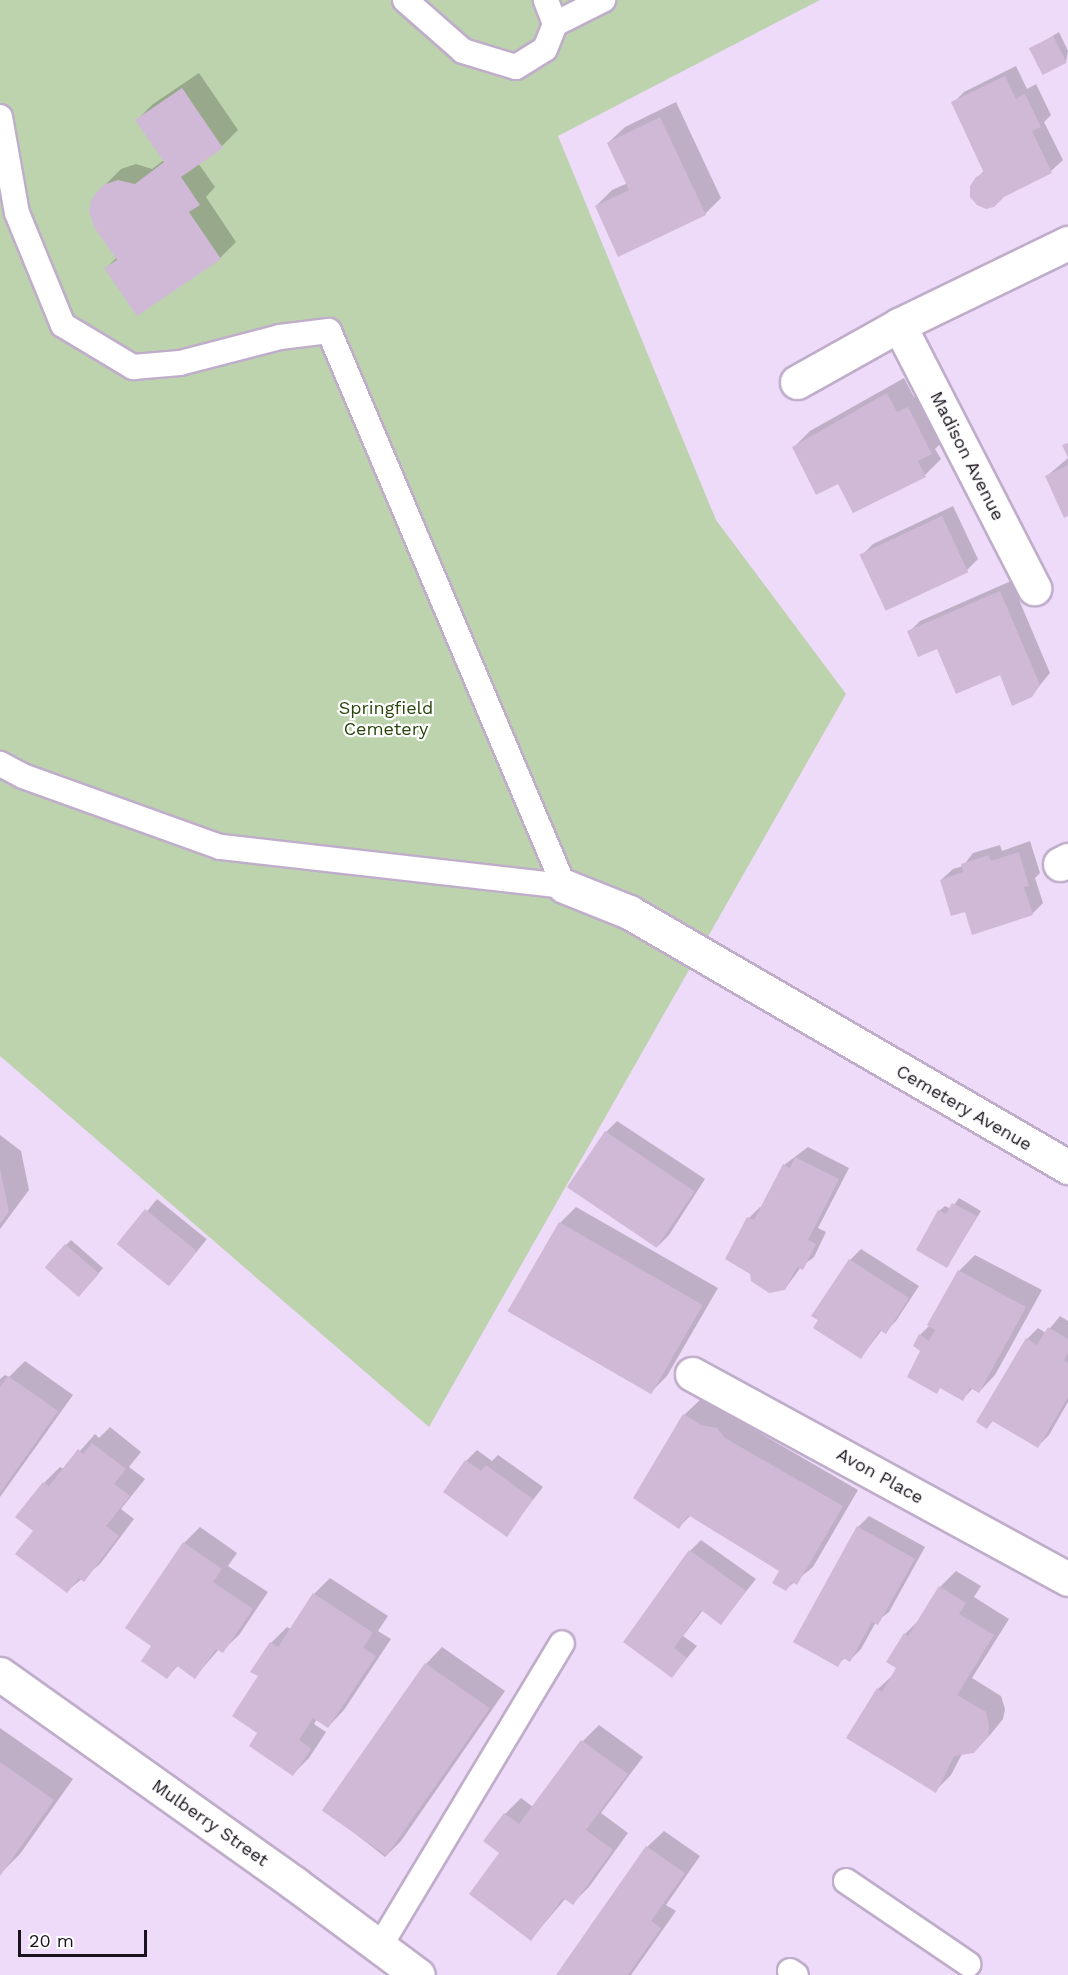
<!DOCTYPE html>
<html>
<head>
<meta charset="utf-8">
<style>
  body { margin:0 }
  #map { position:relative; width:1068px; height:1975px; overflow:hidden; background:#eedbf9; font-family:"Work Sans",sans-serif }
  div>[style] { position:absolute }
  .green>* { inset:0; background:#bdd3ae }
  .shadow>* { inset:0; background:#0003; transform-origin:0 0 }
  .building>* { inset:0; background:#cfb9d6; transform-origin:0 0 }
  .roads { filter:drop-shadow(2px 0 #bfadca) drop-shadow(-2px 0 #bfadca) drop-shadow(0 2px #bfadca) drop-shadow(0 -2px #bfadca) }
  .service>* { height:24px; margin:-12px; padding:0 12px; transform-origin:12px; border-radius:12px; background:#fff }
  .minor>* { height:33px; margin:-16.5px; padding:0 16.5px; transform-origin:16.5px; border-radius:16.5px; background:#fff }
  .tertiary>* { height:33px; margin:-16.5px; padding:0 16.5px; transform-origin:16.5px; border-radius:16.5px; background:#fff }
  span { translate:-50% -50%; white-space:nowrap; text-align:center; line-height:1.15; -webkit-text-stroke:4.5px #fff; paint-order:stroke }
  .street-label { font-size:18px; color:#1a131e }
  .park-label { font-size:18px; color:#29450a }
  .scale { position:absolute; left:18px; top:1930px; width:129px; height:27px; box-sizing:border-box; border:3px solid #1a131e; border-top:0; padding-left:8px; font-size:18px; line-height:21px; white-space:nowrap; color:#1a131e; -webkit-text-stroke:4px #fff; paint-order:stroke }
</style>
</head>
<body>
<div id="map">
  <div class="green">
    <div style="clip-path:polygon(0 0,820px 0,558px 136px,716px 520px,846px 694px,429px 1427px,0 1056px)"></div>
  </div>
  <div class="shadow">
    <div style="clip-path:polygon(1059px 32px,1068px 51px,1066px 62px,1031px 49px)"></div>
    <div style="clip-path:polygon(1016px 66px,1027px 89px,1036px 84px,1051px 115px,1044px 122px,1063px 160px,1051px 171px,1004px 195px,977px 178px,985px 170px,953px 103px,964px 92px)"></div>
    <div style="clip-path:polygon(199px 73px,238px 130px,222px 146px,198px 163px,215px 187px,206px 197px,236px 242px,220px 258px,137px 314px,106px 268px,117px 257px,104px 186px,121px 169px,136px 164px,152px 169px,164px 160px,137px 120px,153px 104px)"></div>
    <div style="clip-path:polygon(676px 102px,721px 198px,705px 214px,596px 206px,612px 190px,628px 183px,608px 143px,625px 127px)"></div>
    <div style="clip-path:polygon(904px 378px,914px 397px,924px 392px,947px 437px,935px 449px,941px 459px,925px 475px,839px 482px,794px 447px,810px 431px)"></div>
    <div style="clip-path:polygon(1068px 458px,1068px 514px,1047px 476px)"></div>
    <div style="clip-path:polygon(953px 506px,978px 559px,967px 570px,862px 555px,873px 544px)"></div>
    <div style="clip-path:polygon(1011px 581px,1050px 673px,1031px 696px,1001px 673px,909px 632px,920px 621px)"></div>
    <div style="clip-path:polygon(1030px 841px,1040px 873px,1035px 878px,1043px 903px,1032px 914px,966px 910px,941px 880px,953px 869px,963px 866px,973px 853px,1000px 845px,1002px 851px)"></div>
    <div style="clip-path:polygon(617px 1121px,705px 1179px,669px 1235px,658px 1246px,570px 1187px,606px 1132px)"></div>
    <div style="clip-path:polygon(0 1135px,21px 1151px,29px 1190px,0 1229px)"></div>
    <div style="clip-path:polygon(808px 1147px,849px 1168px,818px 1228px,826px 1232px,814px 1257px,801px 1267px,785px 1289px,749px 1218px,760px 1207px,762px 1208px,784px 1165px)"></div>
    <div style="clip-path:polygon(959px 1198px,981px 1211px,947px 1266px,939px 1211px,945px 1206px,951px 1209px)"></div>
    <div style="left:157px;top:1199px;width:64px;height:58px;rotate:39deg"></div>
    <div style="clip-path:polygon(576px 1207px,718px 1288px,667px 1376px,651px 1392px,560px 1223px)"></div>
    <div style="clip-path:polygon(71px 1240px,103px 1268px,84px 1290px,66px 1245px)"></div>
    <div style="clip-path:polygon(861px 1249px,919px 1286px,896px 1321px,885px 1332px,882px 1330px,861px 1357px,813px 1316px,850px 1260px)"></div>
    <div style="clip-path:polygon(975px 1255px,1042px 1290px,995px 1375px,979px 1392px,973px 1388px,963px 1399px,941px 1387px,936px 1392px,920px 1335px,930px 1325px,959px 1271px)"></div>
    <div style="clip-path:polygon(1060px 1316px,1068px 1321px,1068px 1402px,1049px 1435px,1038px 1446px,994px 1420px,987px 1427px,1027px 1339px,1038px 1328px,1046px 1333px)"></div>
    <div style="clip-path:polygon(25px 1361px,73px 1395px,0 1497px,0 1379px,5px 1375px,9px 1377px)"></div>
    <div style="clip-path:polygon(701px 1399px,718px 1409px,733px 1412px,741px 1422px,858px 1490px,813px 1567px,786px 1589px,781px 1570px,691px 1515px,679px 1527px,635px 1497px,684px 1415px)"></div>
    <div style="clip-path:polygon(110px 1427px,141px 1452px,129px 1467px,145px 1479px,121px 1509px,134px 1519px,100px 1564px,67px 1591px,35px 1530px,44px 1483px,60px 1467px,64px 1469px,95px 1434px,99px 1438px)"></div>
    <div style="clip-path:polygon(477px 1450px,492px 1461px,498px 1455px,543px 1487px,506px 1535px,466px 1461px)"></div>
    <div style="clip-path:polygon(869px 1516px,925px 1547px,889px 1612px,876px 1622px,861px 1649px,850px 1660px,845px 1658px,837px 1665px,858px 1527px)"></div>
    <div style="clip-path:polygon(200px 1527px,237px 1553px,228px 1566px,268px 1592px,239px 1635px,222px 1651px,219px 1649px,195px 1677px,179px 1665px,167px 1677px,153px 1645px,184px 1543px)"></div>
    <div style="clip-path:polygon(701px 1540px,756px 1579px,721px 1623px,703px 1610px,683px 1636px,697px 1646px,672px 1676px,625px 1642px,690px 1551px)"></div>
    <div style="clip-path:polygon(956px 1571px,981px 1586px,974px 1597px,1009px 1619px,972px 1678px,1001px 1696px,1005px 1709px,1003px 1719px,990px 1735px,973px 1752px,962px 1754px,951px 1775px,935px 1791px,878px 1689px,895px 1673px,905px 1634px,922px 1617px,940px 1587px)"></div>
    <div style="clip-path:polygon(330px 1578px,388px 1616px,378px 1631px,391px 1639px,344px 1710px,328px 1727px,317px 1719px,314px 1724px,326px 1732px,309px 1758px,293px 1774px,259px 1733px,260px 1676px,271px 1643px,287px 1627px,291px 1629px,314px 1594px)"></div>
    <div style="clip-path:polygon(442px 1647px,505px 1691px,401px 1841px,385px 1857px,325px 1810px,426px 1664px)"></div>
    <div style="clip-path:polygon(599px 1725px,643px 1757px,601px 1813px,628px 1833px,589px 1887px,573px 1903px,566px 1898px,531px 1939px,501px 1852px,505px 1814px,521px 1798px,533px 1807px,583px 1741px)"></div>
    <div style="clip-path:polygon(0 1728px,73px 1779px,20px 1854px,0 1874px)"></div>
    <div style="clip-path:polygon(664px 1831px,700px 1856px,666px 1905px,676px 1911px,631px 1975px,558px 1975px,647px 1847px)"></div>
  </div>
  <div class="building">
    <div style="left:1053px;top:36px;width:30px;height:27px;rotate:63deg"></div>
    <div style="clip-path:polygon(1005px 76px,1016px 99px,1025px 94px,1041px 127px,1032px 131px,1052px 173px,1004px 197px,994px 207px,986px 209px,977px 205px,970px 197px,970px 186px,976px 177px,984px 173px,951px 102px)"></div>
    <div style="clip-path:polygon(182px 88px,223px 148px,181px 177px,200px 205px,189px 212px,221px 259px,137px 316px,104px 268px,117px 260px,94px 227px,89px 211px,91px 200px,103px 185px,118px 180px,135px 184px,164px 162px,135px 120px)"></div>
    <div style="clip-path:polygon(660px 117px,706px 215px,618px 257px,595px 206px,629px 190px,607px 143px)"></div>
    <div style="clip-path:polygon(887px 393px,897px 412px,908px 407px,932px 454px,918px 461px,926px 477px,853px 513px,838px 484px,816px 495px,792px 447px)"></div>
    <div style="clip-path:polygon(1068px 443px,1068px 458px,1062px 445px)"></div>
    <div style="clip-path:polygon(1068px 465px,1068px 516px,1064px 518px,1045px 476px)"></div>
    <div style="left:942px;top:516px;width:62px;height:91px;rotate:65deg"></div>
    <div style="clip-path:polygon(1000px 591px,1040px 685px,1032px 697px,1012px 706px,1000px 675px,956px 694px,937px 649px,918px 657px,907px 631px)"></div>
    <div style="clip-path:polygon(1019px 852px,1029px 886px,1024px 887px,1033px 915px,972px 935px,965px 912px,951px 916px,940px 880px,963px 872px,961px 864px,989px 855px,991px 861px)"></div>
    <div style="left:605px;top:1131px;width:108px;height:68px;rotate:34deg"></div>
    <div style="clip-path:polygon(795px 1157px,839px 1179px,808px 1240px,816px 1244px,803px 1270px,797px 1267px,785px 1290px,769px 1293px,751px 1281px,750px 1274px,725px 1259px,747px 1217px,754px 1220px,783px 1164px,790px 1168px)"></div>
    <div style="clip-path:polygon(0 1169px,9px 1212px,0 1224px)"></div>
    <div style="clip-path:polygon(952px 1203px,977px 1216px,947px 1268px,916px 1250px,938px 1210px,946px 1214px)"></div>
    <div style="left:145px;top:1209px;width:67px;height:45px;rotate:39deg"></div>
    <div style="left:559px;top:1222px;width:166px;height:103px;rotate:30deg"></div>
    <div style="left:65px;top:1244px;width:45px;height:31px;rotate:41deg"></div>
    <div style="clip-path:polygon(849px 1259px,909px 1298px,886px 1334px,880px 1330px,861px 1359px,813px 1328px,818px 1320px,811px 1316px)"></div>
    <div style="clip-path:polygon(958px 1270px,1026px 1307px,979px 1393px,970px 1388px,963px 1401px,940px 1388px,937px 1394px,907px 1377px,920px 1351px,913px 1346px,919px 1334px,929px 1341px,935px 1330px,927px 1325px)"></div>
    <div style="clip-path:polygon(1048px 1327px,1068px 1339px,1068px 1353px,1064px 1360px,1068px 1363px,1068px 1397px,1038px 1448px,992px 1421px,987px 1429px,976px 1422px,1026px 1338px,1037px 1345px)"></div>
    <div style="clip-path:polygon(8px 1376px,58px 1411px,0 1493px,0 1387px)"></div>
    <div style="clip-path:polygon(683px 1414px,701px 1425px,717px 1428px,725px 1438px,843px 1506px,797px 1585px,792px 1582px,786px 1591px,772px 1583px,779px 1571px,688px 1515px,679px 1529px,633px 1498px)"></div>
    <div style="clip-path:polygon(92px 1443px,126px 1469px,114px 1484px,130px 1496px,106px 1526px,119px 1536px,84px 1582px,79px 1578px,67px 1593px,15px 1554px,33px 1531px,15px 1517px,43px 1482px,49px 1486px,78px 1449px,83px 1454px)"></div>
    <div style="clip-path:polygon(465px 1460px,481px 1471px,486px 1465px,533px 1499px,507px 1537px,443px 1492px)"></div>
    <div style="clip-path:polygon(857px 1526px,915px 1559px,878px 1625px,872px 1622px,850px 1662px,843px 1658px,838px 1667px,793px 1642px)"></div>
    <div style="clip-path:polygon(183px 1542px,222px 1569px,213px 1582px,253px 1609px,223px 1653px,216px 1649px,195px 1679px,177px 1666px,167px 1679px,141px 1661px,151px 1646px,125px 1628px)"></div>
    <div style="clip-path:polygon(689px 1550px,746px 1591px,721px 1625px,701px 1610px,674px 1648px,687px 1658px,672px 1678px,623px 1642px)"></div>
    <div style="clip-path:polygon(939px 1586px,966px 1603px,959px 1614px,994px 1635px,957px 1695px,986px 1712px,989px 1726px,988px 1737px,974px 1753px,954px 1756px,936px 1793px,846px 1738px,877px 1688px,882px 1692px,896px 1668px,886px 1662px,904px 1633px,908px 1636px)"></div>
    <div style="clip-path:polygon(313px 1593px,373px 1633px,363px 1648px,376px 1656px,328px 1728px,313px 1718px,299px 1740px,311px 1749px,293px 1776px,249px 1746px,257px 1733px,232px 1716px,258px 1676px,250px 1672px,270px 1642px,278px 1647px)"></div>
    <div style="left:425px;top:1663px;width:79px;height:180px;rotate:35deg"></div>
    <div style="clip-path:polygon(581px 1740px,628px 1774px,586px 1830px,613px 1850px,573px 1905px,563px 1898px,531px 1941px,469px 1894px,499px 1853px,483px 1841px,504px 1813px,519px 1824px)"></div>
    <div style="clip-path:polygon(0 1762px,54px 1800px,0 1876px)"></div>
    <div style="clip-path:polygon(646px 1846px,685px 1873px,651px 1921px,661px 1928px,628px 1975px,556px 1975px)"></div>
  </div>
  <div class="roads">
    <div class="service">
      <div style="left:405px;top:0;width:77px;rotate:41.3deg"></div>
      <div style="left:463px;top:51px;width:55px;rotate:16.8deg"></div>
      <div style="left:516px;top:67px;width:34px;rotate:-32deg"></div>
      <div style="left:545px;top:49px;width:27px;rotate:-68deg"></div>
      <div style="left:555px;top:24px;width:26px;rotate:-111deg"></div>
      <div style="left:555px;top:24px;width:54px;rotate:-26.6deg"></div>
      <div style="left:0;top:117px;width:97px;rotate:80deg"></div>
      <div style="left:17px;top:213px;width:121px;rotate:67.7deg"></div>
      <div style="left:63px;top:325px;width:82px;rotate:31deg"></div>
      <div style="left:133px;top:367px;width:47px;rotate:-4.9deg"></div>
      <div style="left:180px;top:363px;width:103px;rotate:-14.6deg"></div>
      <div style="left:280px;top:337px;width:49px;rotate:-7deg"></div>
      <div style="left:329px;top:331px;width:603px;rotate:67.05deg"></div>
      <div style="left:564px;top:886px;width:346px;rotate:-173.5deg"></div>
      <div style="left:220px;top:847px;width:209px;rotate:-160.2deg"></div>
      <div style="left:23px;top:776px;width:26px;rotate:-152deg"></div>
      <div style="left:846px;top:1881px;width:148px;rotate:34.2deg"></div>
      <div style="left:380px;top:1946px;width:353px;rotate:-59deg"></div>
      <div style="left:790px;top:1971px;width:7px;rotate:34deg"></div>
    </div>
    <div class="minor">
      <div style="left:899px;top:325px;width:296px;rotate:62.8deg"></div>
      <div style="left:797px;top:382px;width:117px;rotate:-29.2deg"></div>
      <div style="left:899px;top:325px;width:188px;rotate:-25.9deg"></div>
      <div style="left:1060px;top:864px;width:9px;rotate:-27deg"></div>
      <div style="left:564px;top:886px;width:70px;rotate:21.8deg"></div>
      <div style="left:629px;top:912px;width:508px;rotate:30.15deg"></div>
      <div style="left:692px;top:1374px;width:428px;rotate:28.6deg"></div>
    </div>
    <div class="tertiary">
      <div style="left:0;top:1674px;width:361px;rotate:35.4deg"></div>
      <div style="left:294px;top:1883px;width:154px;rotate:36.6deg"></div>
    </div>
  </div>
  <div class="street-label">
    <span style="left:967px;top:456px;rotate:63deg">Madison Avenue</span>
    <span style="left:964px;top:1108px;rotate:30deg">Cemetery Avenue</span>
    <span style="left:880px;top:1476px;rotate:29deg">Avon Place</span>
    <span style="left:210px;top:1823px;rotate:35deg">Mulberry Street</span>
  </div>
  <div class="park-label">
    <span style="left:386px;top:719px">Springfield<br>Cemetery</span>
  </div>
  <div class="scale">20 m</div>
</div>
</body>
</html>
